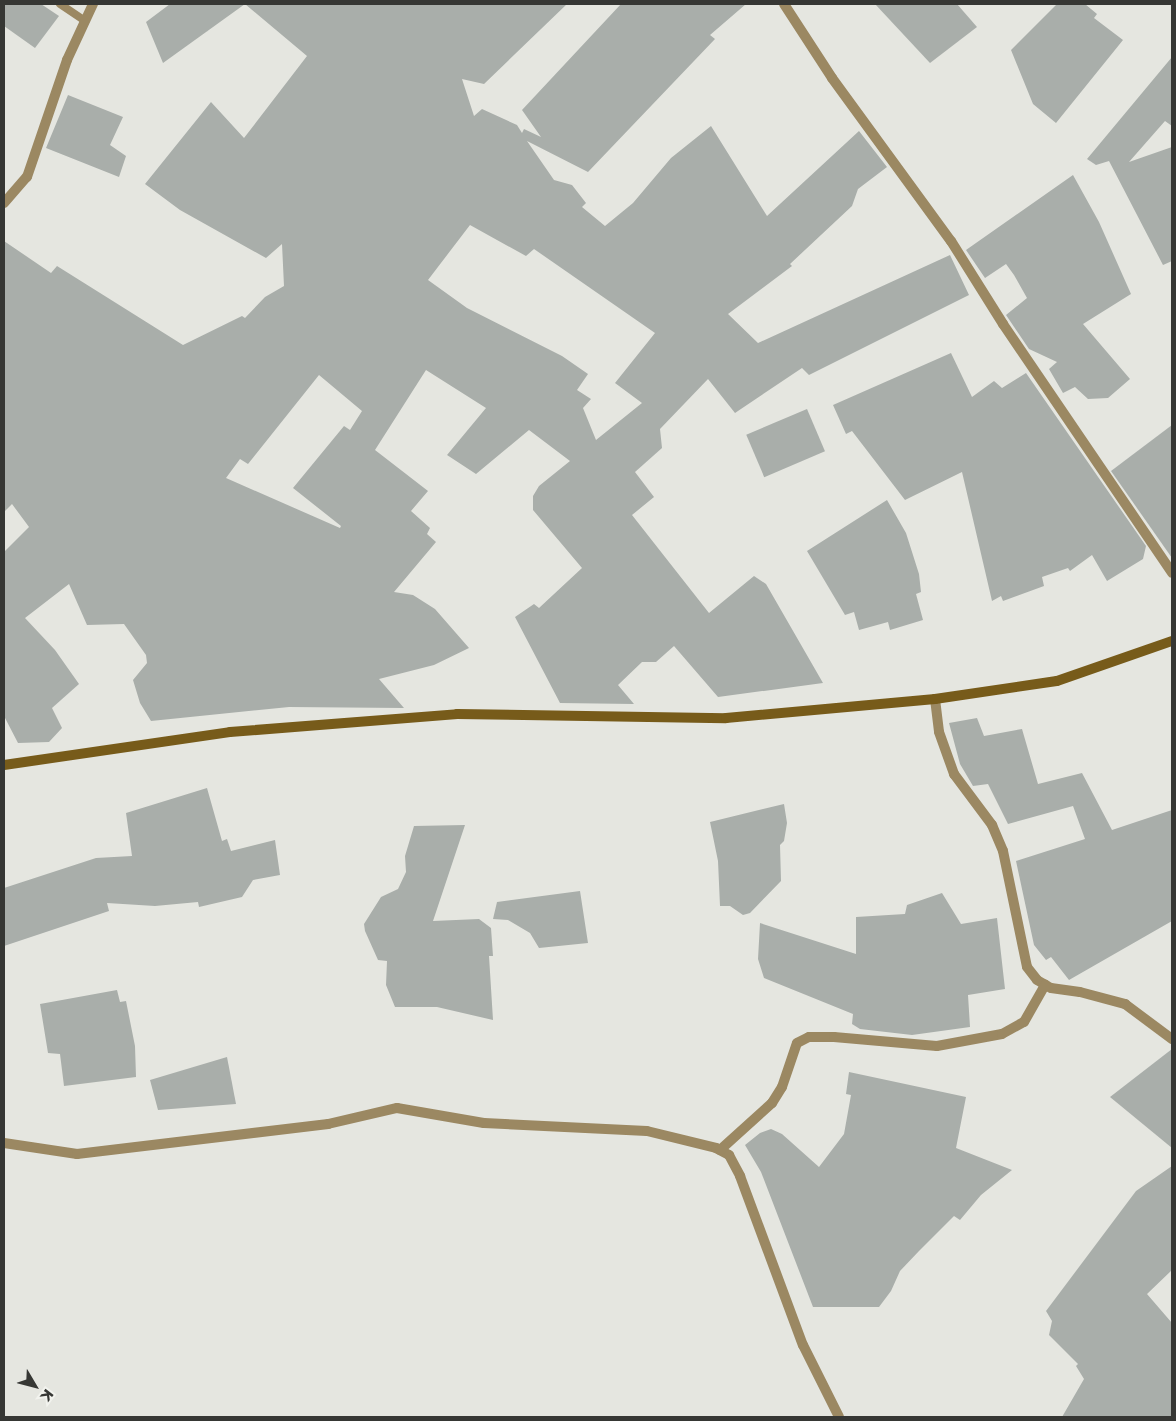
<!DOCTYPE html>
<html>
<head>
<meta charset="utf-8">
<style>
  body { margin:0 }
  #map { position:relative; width:1176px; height:1421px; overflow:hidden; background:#e5e6e0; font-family:"DejaVu Sans",sans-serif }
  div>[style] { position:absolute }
  .building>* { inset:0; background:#a9aeaa; transform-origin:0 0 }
  .lane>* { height:8px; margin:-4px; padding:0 4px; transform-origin:4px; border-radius:4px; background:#9b8862 }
  .street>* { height:10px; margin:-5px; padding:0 5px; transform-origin:5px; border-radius:5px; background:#9b8862 }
  .secondary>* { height:10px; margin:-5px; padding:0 5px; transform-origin:5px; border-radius:5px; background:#775b1a }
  span { translate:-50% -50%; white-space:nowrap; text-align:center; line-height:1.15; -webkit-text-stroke:4px #f2f3ee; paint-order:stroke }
  .frame { position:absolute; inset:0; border:5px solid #363734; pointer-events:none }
  .north { position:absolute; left:10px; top:1361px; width:50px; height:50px; -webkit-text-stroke:4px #f2f3ee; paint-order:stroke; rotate:127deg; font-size:14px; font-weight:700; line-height:20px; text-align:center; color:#363734 }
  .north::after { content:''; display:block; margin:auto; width:18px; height:22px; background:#363734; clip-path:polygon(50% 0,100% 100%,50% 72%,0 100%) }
</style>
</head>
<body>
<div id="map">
  <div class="building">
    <div style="clip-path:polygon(4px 4px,41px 4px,59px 16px,35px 48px,4px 26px)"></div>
    <div style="clip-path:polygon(evenodd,170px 4px,567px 4px,484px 84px,462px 79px,474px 116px,482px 109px,517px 125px,522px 133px,524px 129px,541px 137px,522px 110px,621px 4px,746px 4px,710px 35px,715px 39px,588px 172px,527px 141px,554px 180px,572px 185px,586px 203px,582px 207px,605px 226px,633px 203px,671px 158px,711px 126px,767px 216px,859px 131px,887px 167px,858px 189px,852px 206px,790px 264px,792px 266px,728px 314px,758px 343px,950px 255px,969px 295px,809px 375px,802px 368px,735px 413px,708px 379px,660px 429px,662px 448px,635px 472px,654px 497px,632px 515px,709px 613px,754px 576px,766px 584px,823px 683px,718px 697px,674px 646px,656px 662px,642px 662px,618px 685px,634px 704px,560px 703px,515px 617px,534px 604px,539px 608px,582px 568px,533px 510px,533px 496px,539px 486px,570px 461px,529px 430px,476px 474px,447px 455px,486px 408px,426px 370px,375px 450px,428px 491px,411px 511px,430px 528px,427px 534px,436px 542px,394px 592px,413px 595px,435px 609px,469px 648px,434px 665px,379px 679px,404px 708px,289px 707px,151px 721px,140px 703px,133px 680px,147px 663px,146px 655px,124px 624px,87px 625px,69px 584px,25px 618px,55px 650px,79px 684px,52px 708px,62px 728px,49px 742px,18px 743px,4px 716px,4px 552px,29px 527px,12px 504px,4px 512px,4px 241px,51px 273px,57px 266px,183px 345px,242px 316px,245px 318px,265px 297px,284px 286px,282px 244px,266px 258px,180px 210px,145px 184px,211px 102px,244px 138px,307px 56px,245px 4px,163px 63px,146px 22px,170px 4px,470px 225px,526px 256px,534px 249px,655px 333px,615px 383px,642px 403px,596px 440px,583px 408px,591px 399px,577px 390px,588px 374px,562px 356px,467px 308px,428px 280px,470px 225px,170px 4px,319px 375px,362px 411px,350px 430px,344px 426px,293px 488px,341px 526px,340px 528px,226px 478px,240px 459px,248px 464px,319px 375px)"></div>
    <div style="clip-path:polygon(875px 4px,957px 4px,977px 27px,930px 63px)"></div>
    <div style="clip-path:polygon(1057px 4px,1085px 4px,1097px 14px,1094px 18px,1123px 40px,1056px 123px,1033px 104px,1011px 50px)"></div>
    <div style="clip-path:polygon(1172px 57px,1172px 126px,1165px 121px,1129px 162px,1172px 147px,1172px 261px,1163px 265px,1109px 161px,1096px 165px,1087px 159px)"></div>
    <div style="clip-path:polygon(68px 95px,123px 117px,110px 145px,126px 156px,119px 177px,46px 148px)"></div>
    <div style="clip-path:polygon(1073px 175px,1099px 222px,1131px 294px,1083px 324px,1130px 379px,1108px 398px,1088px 399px,1075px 387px,1063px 393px,1049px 369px,1057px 362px,1029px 349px,1006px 315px,1027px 298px,1014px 275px,1006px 264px,985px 278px,966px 250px)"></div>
    <div style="clip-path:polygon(951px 353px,972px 397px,994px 381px,1002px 388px,1026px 373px,1146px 546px,1143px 559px,1107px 581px,1092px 555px,1070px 571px,1068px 568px,1042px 577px,1044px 586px,1003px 601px,1001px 596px,992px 601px,962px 472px,905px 500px,852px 431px,846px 434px,833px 405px)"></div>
    <div style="left:807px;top:409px;width:46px;height:66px;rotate:67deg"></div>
    <div style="clip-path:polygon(1172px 425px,1172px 558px,1111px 471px)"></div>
    <div style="clip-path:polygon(887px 500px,906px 533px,919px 574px,921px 592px,916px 594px,923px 620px,890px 630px,888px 622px,859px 630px,854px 612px,845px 615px,807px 551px)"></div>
    <div style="clip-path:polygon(977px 718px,984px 736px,1022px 729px,1038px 784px,1082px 773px,1112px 830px,1172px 810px,1172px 921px,1069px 980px,1051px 957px,1046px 960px,1034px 945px,1016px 861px,1085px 839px,1073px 806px,1008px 824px,988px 784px,973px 786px,960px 764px,949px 723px)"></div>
    <div style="clip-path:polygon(207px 788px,222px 841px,227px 839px,231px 851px,275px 840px,280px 875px,253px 880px,242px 897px,199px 907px,198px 902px,155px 906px,107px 903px,109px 911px,4px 946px,4px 888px,96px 858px,132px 856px,126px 813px)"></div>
    <div style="clip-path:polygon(784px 804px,787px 823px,784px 841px,780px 845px,781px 881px,750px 913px,743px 915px,730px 906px,720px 906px,718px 861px,710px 822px)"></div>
    <div style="clip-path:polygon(465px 825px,433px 921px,479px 919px,491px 928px,493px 956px,489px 956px,493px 1020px,437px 1007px,395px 1007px,386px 985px,387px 961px,378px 960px,365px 931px,364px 924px,381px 897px,398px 889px,406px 872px,405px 856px,414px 826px)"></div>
    <div style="clip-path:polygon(580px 891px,588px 943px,539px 948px,530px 933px,508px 920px,493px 919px,497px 902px)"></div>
    <div style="clip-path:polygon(942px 893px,961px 924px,997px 918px,1005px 989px,968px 995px,970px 1027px,912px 1035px,860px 1029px,852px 1024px,853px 1014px,764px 978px,758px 959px,760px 923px,856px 954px,856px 917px,905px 914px,907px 905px)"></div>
    <div style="clip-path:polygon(117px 990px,120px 1002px,126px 1001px,135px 1046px,136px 1077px,64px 1086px,60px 1054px,48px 1053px,40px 1004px)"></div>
    <div style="clip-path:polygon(1172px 1049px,1172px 1148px,1110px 1097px)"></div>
    <div style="clip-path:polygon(227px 1057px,236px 1104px,158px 1110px,150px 1080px)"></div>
    <div style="clip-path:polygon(849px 1072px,966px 1097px,956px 1148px,1012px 1170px,981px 1195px,960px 1220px,954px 1216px,919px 1251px,900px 1271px,891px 1291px,879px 1307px,813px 1307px,761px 1172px,745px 1145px,760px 1133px,771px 1129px,782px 1134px,819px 1167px,844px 1134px,851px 1095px,846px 1094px)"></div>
    <div style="clip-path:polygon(1172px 1166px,1172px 1270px,1147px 1294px,1172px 1323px,1172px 1417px,1062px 1417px,1084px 1379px,1076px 1366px,1078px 1364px,1049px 1335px,1052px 1321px,1046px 1311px,1136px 1191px)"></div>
  </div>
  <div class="lane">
    <div style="left:60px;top:4px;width:30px;rotate:34deg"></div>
  </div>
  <div class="street">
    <div style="left:784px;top:4px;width:88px;rotate:57deg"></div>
    <div style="left:832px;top:78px;width:202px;rotate:53.9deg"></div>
    <div style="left:951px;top:241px;width:98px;rotate:57.9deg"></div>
    <div style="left:1003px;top:324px;width:301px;rotate:55.8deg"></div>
    <div style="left:4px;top:203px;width:35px;rotate:-49deg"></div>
    <div style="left:27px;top:177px;width:124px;rotate:-71.1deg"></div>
    <div style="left:67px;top:60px;width:62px;rotate:-65.1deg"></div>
    <div style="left:935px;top:699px;width:33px;rotate:83deg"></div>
    <div style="left:939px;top:732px;width:45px;rotate:70.3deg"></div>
    <div style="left:954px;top:774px;width:64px;rotate:53.3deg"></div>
    <div style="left:992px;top:825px;width:28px;rotate:67deg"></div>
    <div style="left:1003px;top:851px;width:118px;rotate:78.3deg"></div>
    <div style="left:1027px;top:967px;width:16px;rotate:52deg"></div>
    <div style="left:1037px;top:980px;width:16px;rotate:30deg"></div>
    <div style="left:1051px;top:988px;width:29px;rotate:8deg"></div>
    <div style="left:1080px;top:992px;width:47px;rotate:14.9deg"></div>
    <div style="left:1125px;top:1004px;width:59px;rotate:36.7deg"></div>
    <div style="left:4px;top:1143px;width:74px;rotate:8.6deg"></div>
    <div style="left:77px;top:1154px;width:253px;rotate:-6.8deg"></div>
    <div style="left:328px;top:1124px;width:71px;rotate:-13.1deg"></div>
    <div style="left:397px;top:1108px;width:88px;rotate:9.8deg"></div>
    <div style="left:484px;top:1123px;width:163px;rotate:2.8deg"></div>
    <div style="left:647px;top:1131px;width:71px;rotate:13.8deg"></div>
    <div style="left:716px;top:1148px;width:15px;rotate:28deg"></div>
    <div style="left:729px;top:1155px;width:24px;rotate:62deg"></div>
    <div style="left:740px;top:1176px;width:180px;rotate:69.6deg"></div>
    <div style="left:803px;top:1345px;width:80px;rotate:63.4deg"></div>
    <div style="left:720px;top:1150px;width:70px;rotate:-42.1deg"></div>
    <div style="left:772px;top:1103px;width:19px;rotate:-58deg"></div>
    <div style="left:782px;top:1087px;width:46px;rotate:-71.2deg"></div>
    <div style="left:797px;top:1043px;width:13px;rotate:-27deg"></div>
    <div style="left:809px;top:1037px;width:25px"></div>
    <div style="left:834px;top:1037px;width:103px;rotate:5deg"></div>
    <div style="left:937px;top:1046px;width:66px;rotate:-10.5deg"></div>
    <div style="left:1002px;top:1034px;width:25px;rotate:-29deg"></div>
    <div style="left:1024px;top:1022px;width:43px;rotate:-60.4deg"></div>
  </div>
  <div class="secondary">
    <div style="left:4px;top:765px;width:228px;rotate:-8.3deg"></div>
    <div style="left:230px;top:732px;width:228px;rotate:-4.5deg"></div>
    <div style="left:457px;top:714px;width:269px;rotate:0.9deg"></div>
    <div style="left:726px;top:718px;width:210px;rotate:-5.2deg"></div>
    <div style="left:935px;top:699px;width:123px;rotate:-8.4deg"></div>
    <div style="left:1057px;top:681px;width:122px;rotate:-19.2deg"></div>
  </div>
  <div class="frame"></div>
  <div class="north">K</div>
</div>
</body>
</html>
